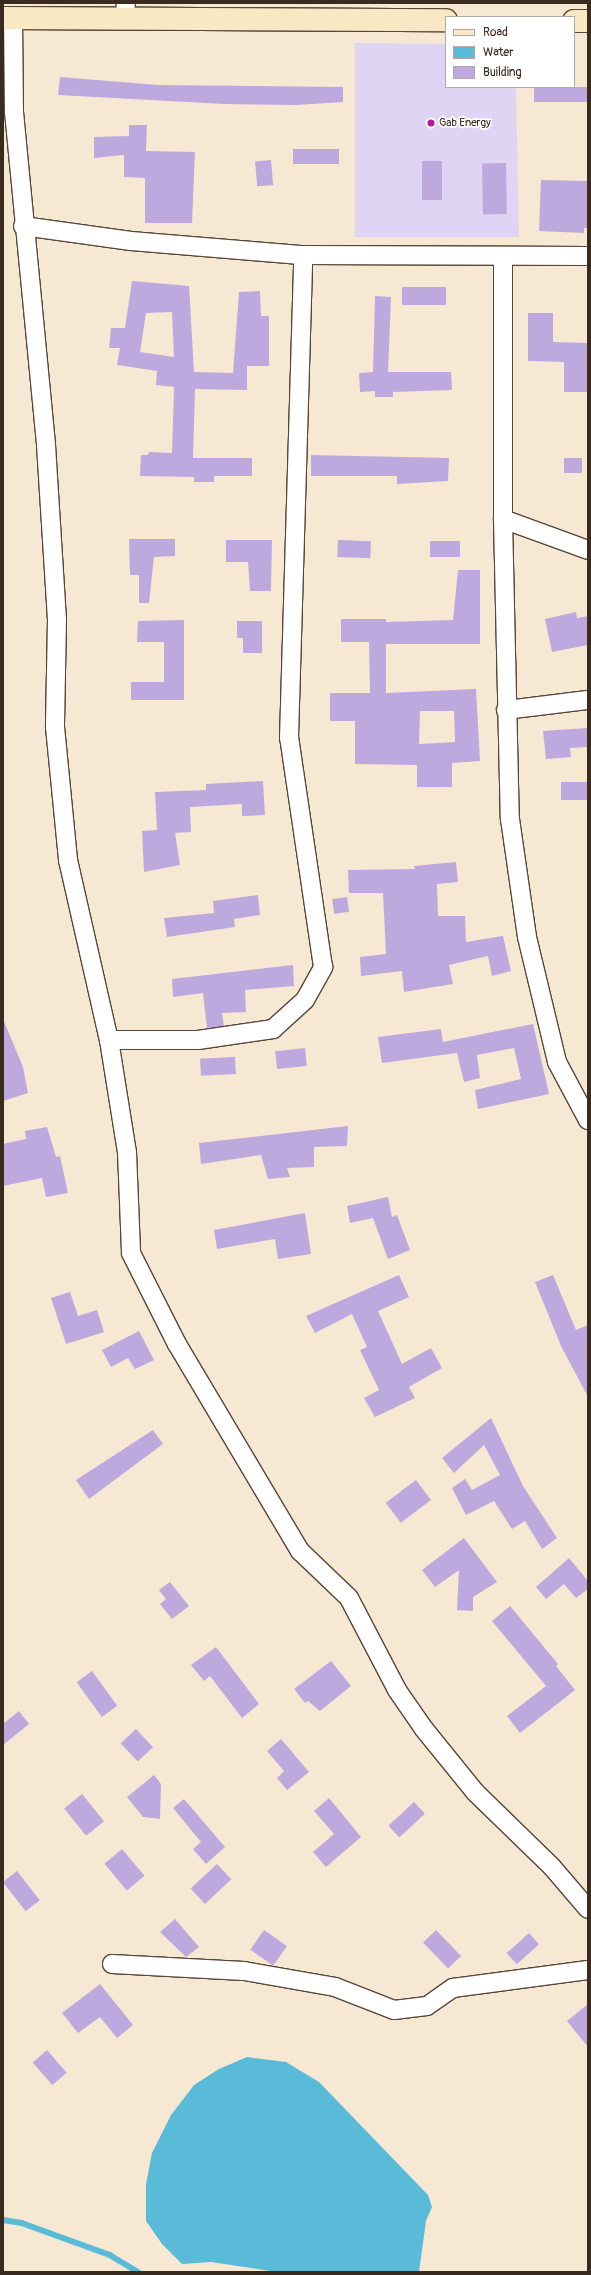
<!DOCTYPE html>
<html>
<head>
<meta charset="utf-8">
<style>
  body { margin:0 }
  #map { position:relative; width:591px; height:2275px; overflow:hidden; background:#f7e8d3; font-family:Pangolin,sans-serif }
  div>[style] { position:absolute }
  .built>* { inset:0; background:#e0d4f4 }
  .water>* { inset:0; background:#59bbd7 }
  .stream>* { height:5.5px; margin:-2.75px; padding:0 2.75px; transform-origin:2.75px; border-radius:2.75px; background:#59bbd7 }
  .building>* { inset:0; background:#bea9df; transform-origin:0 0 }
  .roads { filter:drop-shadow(1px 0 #574639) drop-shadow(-1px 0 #574639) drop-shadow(0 1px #574639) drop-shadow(0 -1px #574639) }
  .minor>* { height:18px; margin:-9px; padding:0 9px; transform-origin:9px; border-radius:9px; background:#fff }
  .secondary>* { height:22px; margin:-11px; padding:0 11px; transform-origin:11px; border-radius:11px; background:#f8e8c3 }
  .dots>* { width:11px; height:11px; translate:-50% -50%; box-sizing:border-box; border:2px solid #fff; border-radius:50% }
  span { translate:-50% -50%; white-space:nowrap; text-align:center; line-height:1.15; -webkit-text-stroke:3.5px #fff; paint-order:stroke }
  .poi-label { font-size:11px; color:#3b2a1e }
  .left { translate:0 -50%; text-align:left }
  .frame { position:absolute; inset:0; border:4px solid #3b2a1e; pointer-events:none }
  .legend { position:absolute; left:445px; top:16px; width:130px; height:72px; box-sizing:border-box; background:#fff; border:1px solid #b1aaa5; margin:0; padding:5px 7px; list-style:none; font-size:12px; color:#3b2a1e }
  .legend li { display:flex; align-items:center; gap:8px; height:20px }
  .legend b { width:20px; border:1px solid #b1aaa5 }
</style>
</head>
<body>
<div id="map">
  <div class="built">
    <div style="clip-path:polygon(355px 43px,446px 44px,446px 87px,516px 87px,519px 237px,355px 237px)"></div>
  </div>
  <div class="water">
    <div style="clip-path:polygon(247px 2057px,286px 2062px,319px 2082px,428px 2195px,432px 2207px,426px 2221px,419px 2272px,277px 2272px,211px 2262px,182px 2264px,162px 2244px,146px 2221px,146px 2184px,152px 2153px,171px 2115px,194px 2085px,219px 2069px)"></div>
  </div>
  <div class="stream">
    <div style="left:3px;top:2220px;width:19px;rotate:9deg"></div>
    <div style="left:22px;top:2223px;width:94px;rotate:20deg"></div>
    <div style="left:110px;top:2255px;width:33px;rotate:31deg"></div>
  </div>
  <div class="building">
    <div style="clip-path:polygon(60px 77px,158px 85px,343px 87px,343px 102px,296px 105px,224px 104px,58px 95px)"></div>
    <div style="left:534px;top:87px;width:54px;height:15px"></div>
    <div style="clip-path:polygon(129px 125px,147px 125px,146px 151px,195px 152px,192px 223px,145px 223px,145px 178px,124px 177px,124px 155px,94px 158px,94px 137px,129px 136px)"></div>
    <div style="left:339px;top:149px;width:15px;height:46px;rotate:90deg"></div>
    <div style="left:271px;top:160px;width:25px;height:16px;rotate:85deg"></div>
    <div style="left:422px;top:161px;width:20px;height:39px"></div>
    <div style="left:506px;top:163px;width:51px;height:24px;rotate:89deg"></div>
    <div style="clip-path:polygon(541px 180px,588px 181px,588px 228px,584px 228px,584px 233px,539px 231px)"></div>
    <div style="clip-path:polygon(evenodd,132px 281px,189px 286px,194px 372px,233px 373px,239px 292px,260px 291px,261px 316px,269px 316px,269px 366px,247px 366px,247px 390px,195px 389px,193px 458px,252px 458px,252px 476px,214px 476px,214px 482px,194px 482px,194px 477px,140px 476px,141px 455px,148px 455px,149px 452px,172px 453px,174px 387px,156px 385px,157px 371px,117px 365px,120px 348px,109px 348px,111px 328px,125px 328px,132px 281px,172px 312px,174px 357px,140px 352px,146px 313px,172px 312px)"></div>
    <div style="left:402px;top:287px;width:44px;height:18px"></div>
    <div style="clip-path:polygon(375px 296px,391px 297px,388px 372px,451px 372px,452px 390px,393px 392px,393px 397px,375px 397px,375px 391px,360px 392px,359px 373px,373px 372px)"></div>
    <div style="clip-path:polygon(528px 313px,553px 313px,553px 342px,588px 343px,588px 392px,564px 392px,564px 362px,528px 361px)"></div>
    <div style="clip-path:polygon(311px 455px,449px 458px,448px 481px,397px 484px,397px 476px,311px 476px)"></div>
    <div style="left:564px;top:458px;width:18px;height:15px"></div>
    <div style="clip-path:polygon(129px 539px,175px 539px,175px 556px,154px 557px,149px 603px,139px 603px,139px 575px,130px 575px)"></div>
    <div style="clip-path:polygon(226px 540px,272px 540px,271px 591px,250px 591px,248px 562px,226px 562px)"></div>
    <div style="left:338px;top:540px;width:33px;height:17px;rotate:2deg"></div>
    <div style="left:430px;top:541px;width:30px;height:16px"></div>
    <div style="clip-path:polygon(evenodd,458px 570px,480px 570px,480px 644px,386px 644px,386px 693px,476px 689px,480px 761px,452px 763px,452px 787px,417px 787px,417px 765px,355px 764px,355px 721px,330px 721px,330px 693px,370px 693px,369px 642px,341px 642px,341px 619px,386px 619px,386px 622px,453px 620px,458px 570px,420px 711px,454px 711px,455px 742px,419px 744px,420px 711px)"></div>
    <div style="clip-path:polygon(576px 612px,577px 618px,588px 616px,588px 645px,552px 652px,545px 619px)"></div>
    <div style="clip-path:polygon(184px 620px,184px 700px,131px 700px,131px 682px,164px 682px,164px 642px,137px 642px,138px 621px)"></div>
    <div style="clip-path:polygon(237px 621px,262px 621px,262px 653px,243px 653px,243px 638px,237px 638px)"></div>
    <div style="clip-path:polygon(588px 728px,588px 747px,570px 748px,571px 757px,546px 759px,543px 731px)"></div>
    <div style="clip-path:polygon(263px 781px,265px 815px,242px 816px,242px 804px,190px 807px,191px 832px,175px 833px,180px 865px,144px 872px,142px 831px,157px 830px,155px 792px,206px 790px,206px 784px)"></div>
    <div style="left:588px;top:782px;width:18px;height:27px;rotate:90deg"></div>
    <div style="clip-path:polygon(456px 862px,458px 882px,437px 884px,438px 916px,465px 916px,466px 942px,503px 936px,511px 971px,492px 976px,488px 956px,449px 965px,453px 984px,404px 992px,402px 971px,361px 976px,360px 957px,386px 954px,383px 893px,349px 893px,348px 870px,415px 869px,414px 866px)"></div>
    <div style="clip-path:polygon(258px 895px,260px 915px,234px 919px,235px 927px,167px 937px,164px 918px,214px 913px,213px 901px)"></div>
    <div style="left:347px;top:897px;width:15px;height:15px;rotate:82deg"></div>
    <div style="clip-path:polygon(293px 965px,294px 986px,245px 990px,246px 1012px,222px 1013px,224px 1026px,207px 1028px,203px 993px,173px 997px,172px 979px)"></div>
    <div style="clip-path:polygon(3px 1019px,23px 1067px,28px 1093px,3px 1101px)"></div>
    <div style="clip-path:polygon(533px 1024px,549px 1094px,478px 1109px,475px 1090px,521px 1079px,514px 1048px,477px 1055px,480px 1078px,464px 1082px,457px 1053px,382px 1063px,378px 1037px,441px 1029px,443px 1042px)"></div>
    <div style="left:305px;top:1048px;width:18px;height:30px;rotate:84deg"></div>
    <div style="left:235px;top:1057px;width:17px;height:35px;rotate:87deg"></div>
    <div style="clip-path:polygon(348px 1126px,347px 1146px,314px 1147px,314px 1167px,287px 1168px,290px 1177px,268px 1179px,261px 1155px,201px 1164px,199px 1143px)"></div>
    <div style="clip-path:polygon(47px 1127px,56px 1157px,60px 1156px,68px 1193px,46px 1197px,42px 1178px,3px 1186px,3px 1144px,26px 1139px,25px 1131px)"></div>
    <div style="clip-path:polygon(388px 1197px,392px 1217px,397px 1215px,410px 1250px,388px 1259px,373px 1218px,350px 1223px,347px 1206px)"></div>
    <div style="clip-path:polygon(305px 1213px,311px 1254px,278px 1259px,275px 1239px,217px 1249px,214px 1230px)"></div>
    <div style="clip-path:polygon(399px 1275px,409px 1297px,378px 1311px,402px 1364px,431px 1348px,442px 1368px,409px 1387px,415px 1398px,375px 1417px,364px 1398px,379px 1390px,360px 1350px,367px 1347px,352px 1314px,315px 1333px,306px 1316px)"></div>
    <div style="clip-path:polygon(553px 1275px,576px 1330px,588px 1325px,588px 1397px,561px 1346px,535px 1282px)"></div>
    <div style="clip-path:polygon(70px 1292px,78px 1316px,97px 1310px,104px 1332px,66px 1344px,51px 1298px)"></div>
    <div style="clip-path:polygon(139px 1331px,154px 1360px,135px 1369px,128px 1358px,111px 1367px,102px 1350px)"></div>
    <div style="clip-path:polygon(491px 1418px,523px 1486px,557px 1538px,542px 1549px,525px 1521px,512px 1529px,494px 1501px,466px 1515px,452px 1488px,465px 1479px,472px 1490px,500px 1475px,484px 1445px,454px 1473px,442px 1458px)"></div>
    <div style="clip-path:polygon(153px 1430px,163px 1444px,89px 1499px,76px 1480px)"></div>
    <div style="left:416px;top:1480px;width:25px;height:38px;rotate:53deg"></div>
    <div style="clip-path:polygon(464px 1538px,497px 1582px,473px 1597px,473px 1611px,457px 1610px,459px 1570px,435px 1587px,422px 1570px)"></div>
    <div style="clip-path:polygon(569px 1558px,588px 1581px,588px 1589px,576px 1598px,564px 1584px,546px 1599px,536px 1587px)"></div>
    <div style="clip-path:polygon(170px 1582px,189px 1606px,172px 1619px,160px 1604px,166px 1599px,159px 1590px)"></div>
    <div style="clip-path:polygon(510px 1606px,558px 1664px,556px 1666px,575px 1690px,520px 1733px,507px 1716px,546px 1686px,492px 1621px)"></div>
    <div style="clip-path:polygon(216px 1647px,259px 1704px,242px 1718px,210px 1676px,204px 1681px,191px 1665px)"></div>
    <div style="clip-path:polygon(331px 1661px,351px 1686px,320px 1711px,308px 1701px,305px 1703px,294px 1689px)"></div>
    <div style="left:92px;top:1671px;width:43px;height:19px;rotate:54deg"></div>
    <div style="clip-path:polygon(19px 1711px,29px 1724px,3px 1745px,3px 1724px)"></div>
    <div style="left:136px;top:1729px;width:25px;height:21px;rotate:47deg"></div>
    <div style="clip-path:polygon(281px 1739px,309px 1772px,287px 1790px,277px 1778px,284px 1771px,267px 1751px)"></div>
    <div style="clip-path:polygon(154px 1775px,161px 1784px,160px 1819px,143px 1817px,127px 1797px)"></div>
    <div style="left:82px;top:1794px;width:35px;height:23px;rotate:51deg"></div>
    <div style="clip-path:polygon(329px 1798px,361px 1837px,326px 1867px,313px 1852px,334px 1834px,314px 1811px)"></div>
    <div style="clip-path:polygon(184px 1799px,225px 1847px,206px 1864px,193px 1849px,201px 1842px,173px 1808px)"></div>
    <div style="left:414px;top:1802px;width:16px;height:35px;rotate:47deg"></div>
    <div style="left:122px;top:1849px;width:35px;height:23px;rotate:50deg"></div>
    <div style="left:217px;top:1864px;width:21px;height:36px;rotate:47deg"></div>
    <div style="left:17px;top:1871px;width:37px;height:18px;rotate:52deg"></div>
    <div style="clip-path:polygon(175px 1919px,199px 1947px,186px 1957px,160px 1932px)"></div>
    <div style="left:264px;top:1930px;width:28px;height:24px;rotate:35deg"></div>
    <div style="left:436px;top:1930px;width:36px;height:18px;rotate:46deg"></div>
    <div style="left:529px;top:1933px;width:15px;height:30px;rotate:48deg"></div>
    <div style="clip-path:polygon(100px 1984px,133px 2025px,117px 2038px,100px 2017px,78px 2033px,62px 2013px)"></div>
    <div style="clip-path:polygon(588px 2004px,588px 2047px,567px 2021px)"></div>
    <div style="left:47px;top:2050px;width:30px;height:19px;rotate:49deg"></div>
  </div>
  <div class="roads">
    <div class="minor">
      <div style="left:125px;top:16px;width:13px;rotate:-86deg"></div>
      <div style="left:13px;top:18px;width:94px;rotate:89.4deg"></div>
      <div style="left:14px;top:112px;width:335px;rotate:84.5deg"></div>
      <div style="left:46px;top:445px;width:175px;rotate:86.4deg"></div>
      <div style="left:57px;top:620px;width:107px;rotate:91.1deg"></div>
      <div style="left:55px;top:727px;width:134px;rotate:84.4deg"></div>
      <div style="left:68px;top:860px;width:185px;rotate:77.2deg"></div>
      <div style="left:109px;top:1040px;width:113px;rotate:80.9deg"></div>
      <div style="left:127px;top:1152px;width:101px;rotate:87.7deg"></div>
      <div style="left:131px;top:1253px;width:102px;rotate:63.2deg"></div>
      <div style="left:177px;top:1344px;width:241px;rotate:59.3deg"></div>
      <div style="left:300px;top:1551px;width:68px;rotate:43.8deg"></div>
      <div style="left:349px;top:1598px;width:104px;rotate:62.4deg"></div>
      <div style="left:397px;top:1690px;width:47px;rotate:55.3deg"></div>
      <div style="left:424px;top:1729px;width:81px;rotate:51deg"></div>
      <div style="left:475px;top:1792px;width:107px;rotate:44.2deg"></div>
      <div style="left:552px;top:1867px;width:55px;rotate:49.4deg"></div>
      <div style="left:23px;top:226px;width:109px;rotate:7.9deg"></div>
      <div style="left:131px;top:241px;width:173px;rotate:4.7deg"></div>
      <div style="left:303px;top:255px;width:285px;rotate:0.2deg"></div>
      <div style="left:503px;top:258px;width:261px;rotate:90deg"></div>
      <div style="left:503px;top:519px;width:300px;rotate:88.7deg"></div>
      <div style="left:510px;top:819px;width:119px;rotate:81.8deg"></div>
      <div style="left:527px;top:937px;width:129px;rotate:76.5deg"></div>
      <div style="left:557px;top:1062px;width:66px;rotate:61.9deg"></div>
      <div style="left:503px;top:519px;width:90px;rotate:20deg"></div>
      <div style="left:506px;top:710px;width:83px;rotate:-7deg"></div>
      <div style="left:109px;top:1040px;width:89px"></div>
      <div style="left:198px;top:1040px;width:76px;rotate:-8.3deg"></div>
      <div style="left:273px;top:1029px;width:43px;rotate:-42.2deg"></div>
      <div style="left:305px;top:1000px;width:38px;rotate:-61deg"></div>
      <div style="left:323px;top:967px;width:232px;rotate:-98.4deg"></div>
      <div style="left:289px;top:738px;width:483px;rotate:-88.3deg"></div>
      <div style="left:112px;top:1964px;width:132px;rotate:3deg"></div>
      <div style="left:244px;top:1971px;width:92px;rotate:10deg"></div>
      <div style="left:335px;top:1987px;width:63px;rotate:21.3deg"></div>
      <div style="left:394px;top:2010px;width:33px;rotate:-7deg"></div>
      <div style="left:427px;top:2006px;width:32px;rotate:-35deg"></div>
      <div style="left:453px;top:1988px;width:136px;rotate:-7.6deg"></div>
    </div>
    <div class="secondary">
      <div style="left:3px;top:18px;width:443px;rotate:0.3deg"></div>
      <div style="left:574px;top:21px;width:14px"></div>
    </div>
  </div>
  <div class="dots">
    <div style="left:431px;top:123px;background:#b5179e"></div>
  </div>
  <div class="poi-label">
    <span class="left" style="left:439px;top:123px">Gab Energy</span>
  </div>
  <div class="frame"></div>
  <ul class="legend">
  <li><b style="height:5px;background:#f8e8c3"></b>Road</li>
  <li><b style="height:11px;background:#59bbd7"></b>Water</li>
  <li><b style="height:11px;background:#bea9df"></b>Building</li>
  </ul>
</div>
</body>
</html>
